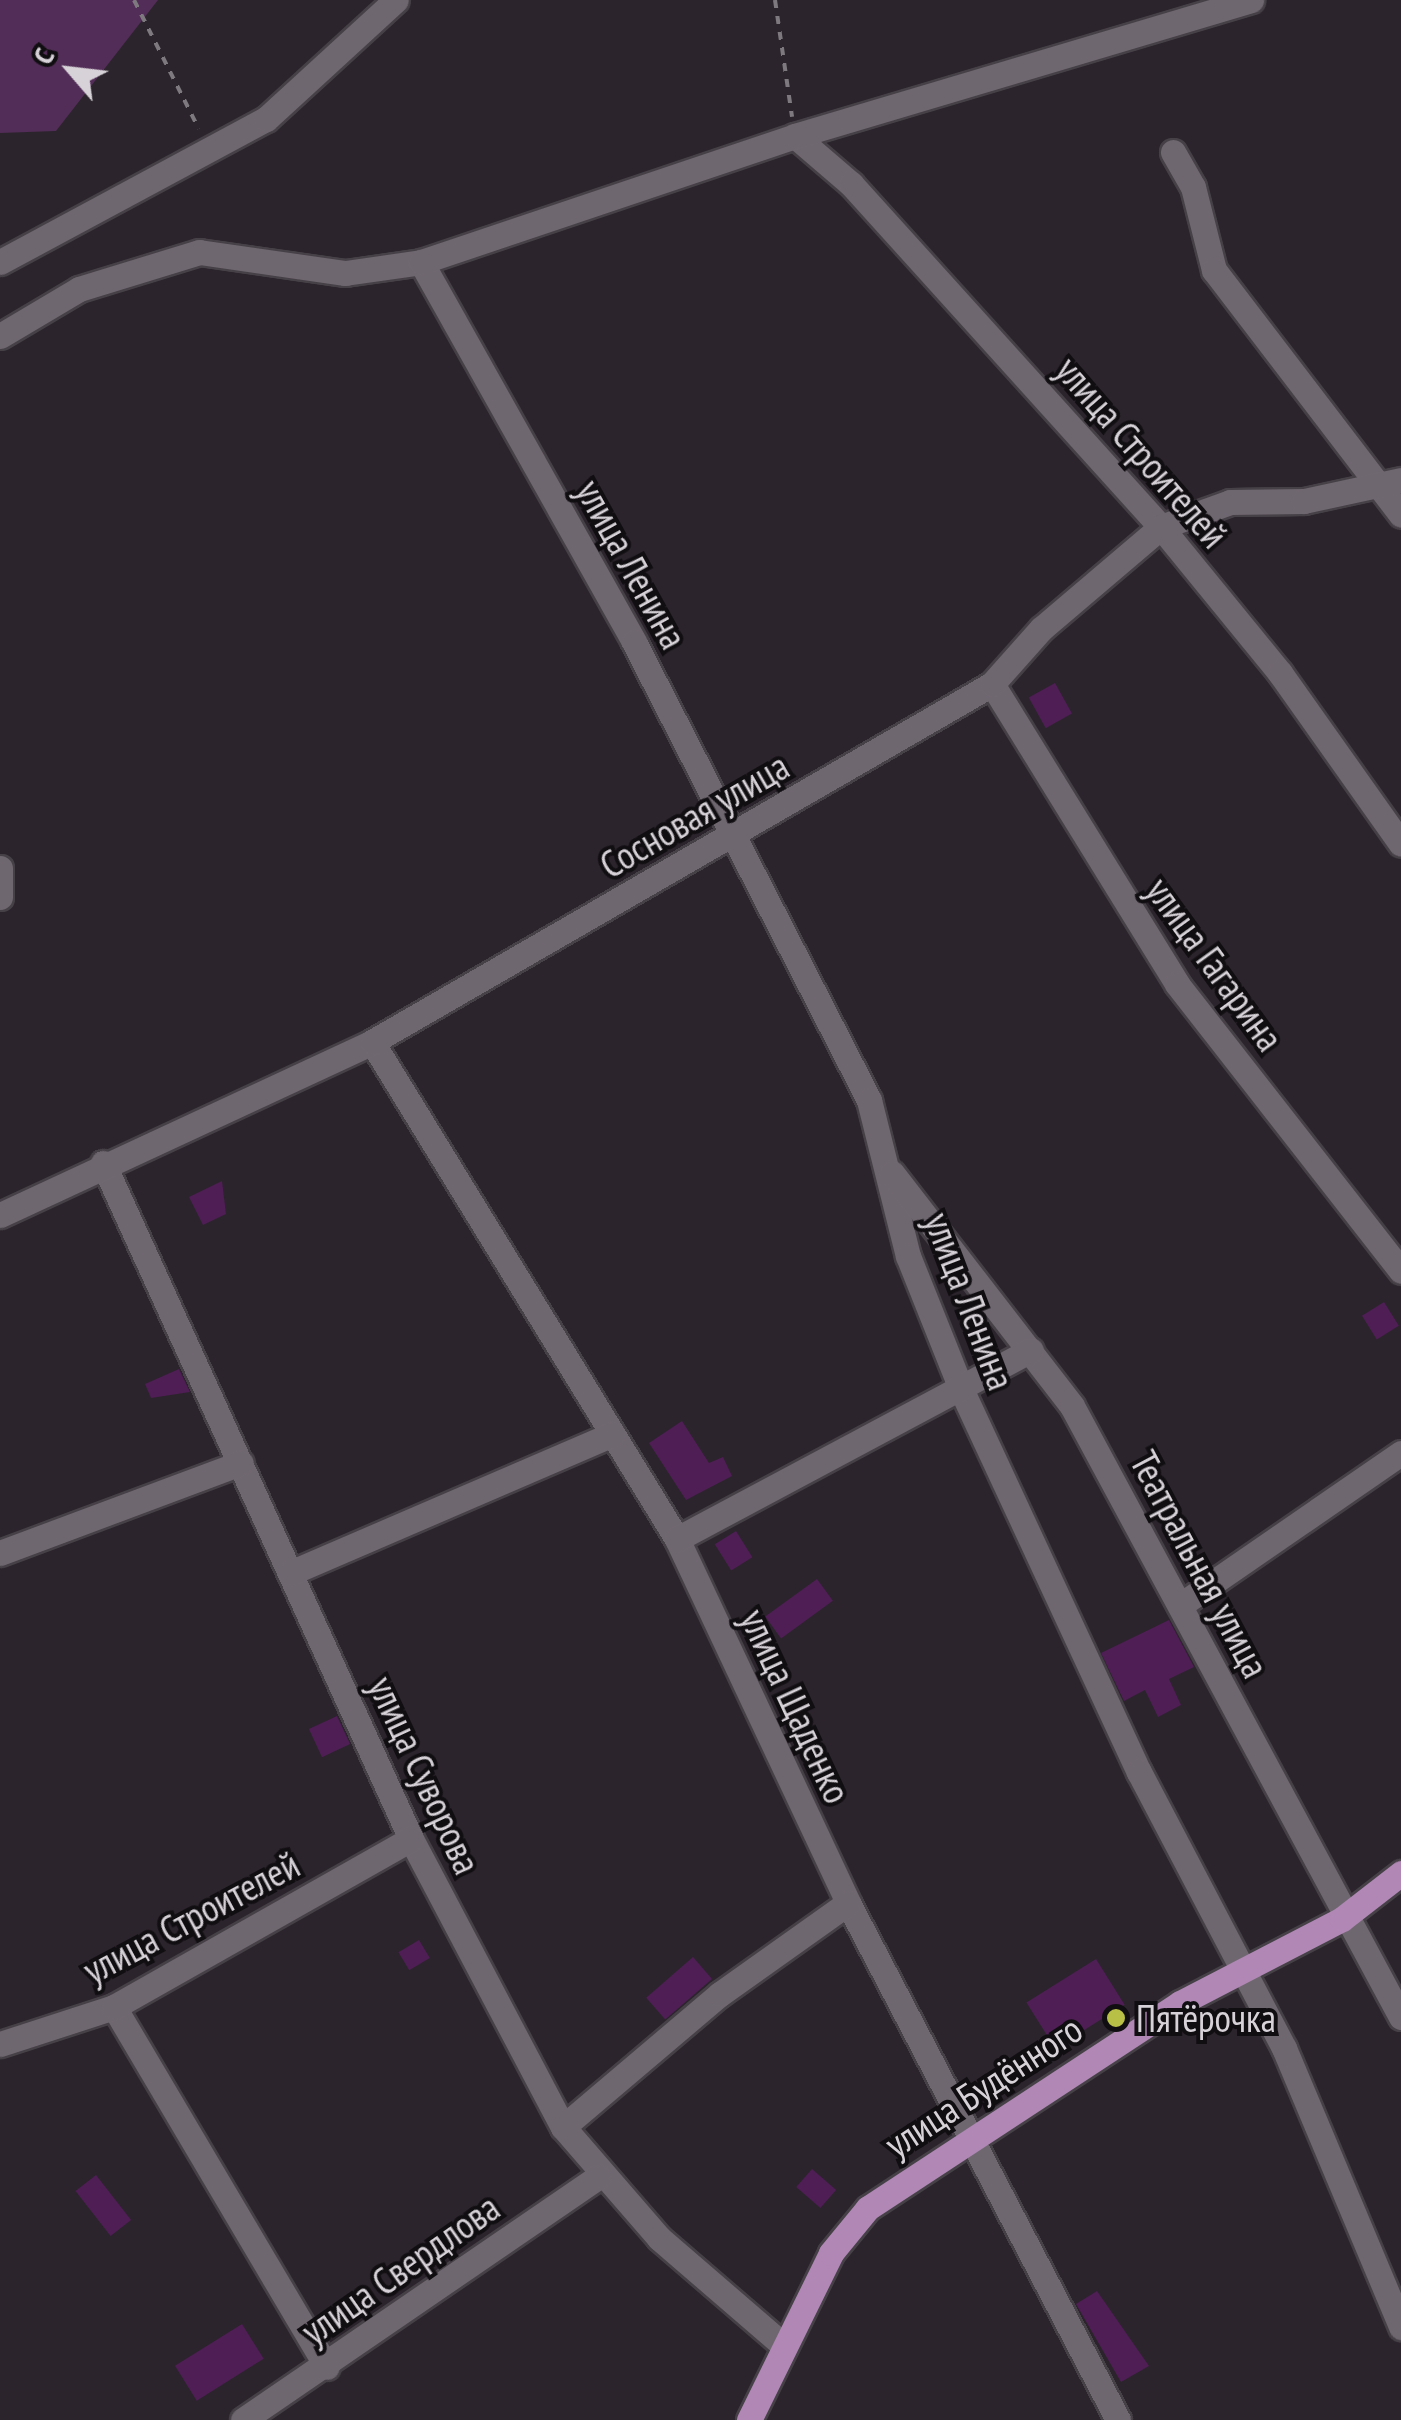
<!DOCTYPE html>
<html>
<head>
<meta charset="utf-8">
<style>
  body { margin:0 }
  #map { position:relative; width:1401px; height:2420px; overflow:hidden; background:#2b242c; font-family:"PT Sans Narrow",sans-serif }
  div>[style] { position:absolute }
  .green>* { inset:0; background:#522d57 }
  .building>* { inset:0; background:#4e1e55; transform-origin:0 0 }
  .path>* { height:4px; margin-top:-2px; transform-origin:0; background:repeating-linear-gradient(90deg,#7e797f 0 8px,transparent 0 16px) }
  .roads { filter:drop-shadow(2px 0 #464047) drop-shadow(-2px 0 #464047) drop-shadow(0 2px #464047) drop-shadow(0 -2px #464047) }
  .minor>* { height:25px; margin:-12.5px; padding:0 12.5px; transform-origin:12.5px; border-radius:12.5px; background:#6f6770 }
  .major>* { height:25px; margin:-12.5px; padding:0 12.5px; transform-origin:12.5px; border-radius:12.5px; background:#b087b5 }
  .dots>* { width:28px; height:28px; translate:-50% -50%; box-sizing:border-box; border:5px solid #110e12; border-radius:50% }
  span { translate:-50% -50%; white-space:nowrap; text-align:center; line-height:1.15; -webkit-text-stroke:8px #110e12; paint-order:stroke }
  .street-label { font-size:38px; color:#d6d2d7 }
  .poi-label { font-size:38px; color:#d6d2d7 }
  .left { translate:0 -50%; text-align:left }
  .north { position:absolute; left:20px; top:20px; width:100px; height:100px; -webkit-text-stroke:8px #110e12; paint-order:stroke; rotate:298deg; font-size:28px; font-weight:700; line-height:40px; text-align:center; color:#d6d2d7 }
  .north::after { content:''; display:block; margin:auto; width:35px; height:45px; background:#d6d2d7; clip-path:polygon(50% 0,100% 100%,50% 72%,0 100%) }
</style>
</head>
<body>
<div id="map">
  <div class="green">
    <div style="clip-path:polygon(0 0,158px 0,56px 131px,0 133px)"></div>
  </div>
  <div class="building">
    <div style="left:1055px;top:683px;width:35px;height:30px;rotate:61deg"></div>
    <div style="clip-path:polygon(222px 1181px,226px 1214px,203px 1225px,189px 1197px)"></div>
    <div style="left:1384px;top:1302px;width:28px;height:26px;rotate:58deg"></div>
    <div style="clip-path:polygon(179px 1369px,190px 1392px,151px 1398px,145px 1384px)"></div>
    <div style="clip-path:polygon(682px 1421px,709px 1463px,723px 1457px,732px 1476px,686px 1500px,649px 1443px)"></div>
    <div style="left:736px;top:1531px;width:31px;height:25px;rotate:58deg"></div>
    <div style="left:817px;top:1579px;width:27px;height:64px;rotate:54deg"></div>
    <div style="clip-path:polygon(1169px 1620px,1194px 1667px,1169px 1679px,1181px 1705px,1158px 1717px,1145px 1690px,1124px 1701px,1101px 1653px)"></div>
    <div style="left:337px;top:1716px;width:31px;height:31px;rotate:65deg"></div>
    <div style="left:419px;top:1940px;width:21px;height:24px;rotate:59deg"></div>
    <div style="left:693px;top:1957px;width:29px;height:62px;rotate:49deg"></div>
    <div style="left:1096px;top:1959px;width:54px;height:82px;rotate:58deg"></div>
    <div style="left:812px;top:2169px;width:32px;height:24px;rotate:41deg"></div>
    <div style="left:96px;top:2175px;width:57px;height:26px;rotate:52deg"></div>
    <div style="clip-path:polygon(1097px 2291px,1149px 2366px,1121px 2382px,1076px 2304px)"></div>
    <div style="left:242px;top:2324px;width:41px;height:79px;rotate:58deg"></div>
  </div>
  <div class="path">
    <div style="left:134px;top:0;width:144px;rotate:63.3deg"></div>
    <div style="left:775px;top:0;width:118px;rotate:81.7deg"></div>
  </div>
  <div class="roads">
    <div class="minor">
      <div style="left:795px;top:136px;width:74px;rotate:40.6deg"></div>
      <div style="left:851px;top:184px;width:462px;rotate:47.9deg"></div>
      <div style="left:1161px;top:527px;width:188px;rotate:50.8deg"></div>
      <div style="left:1280px;top:673px;width:209px;rotate:54.7deg"></div>
      <div style="left:1173px;top:152px;width:40px;rotate:60.3deg"></div>
      <div style="left:1193px;top:187px;width:86px;rotate:75.8deg"></div>
      <div style="left:1214px;top:270px;width:308px;rotate:52.6deg"></div>
      <div style="left:0;top:262px;width:302px;rotate:-28.3deg"></div>
      <div style="left:266px;top:119px;width:176px;rotate:-42.5deg"></div>
      <div style="left:421px;top:262px;width:436px;rotate:60.7deg"></div>
      <div style="left:634px;top:642px;width:515px;rotate:62.84deg"></div>
      <div style="left:869px;top:1100px;width:161px;rotate:76deg"></div>
      <div style="left:908px;top:1256px;width:145px;rotate:68.2deg"></div>
      <div style="left:962px;top:1391px;width:420px;rotate:65.1deg"></div>
      <div style="left:1139px;top:1772px;width:312px;rotate:62.3deg"></div>
      <div style="left:1284px;top:2048px;width:303px;rotate:67.2deg"></div>
      <div style="left:0;top:336px;width:92px;rotate:-30.7deg"></div>
      <div style="left:79px;top:289px;width:126px;rotate:-17.1deg"></div>
      <div style="left:199px;top:252px;width:148px;rotate:8.2deg"></div>
      <div style="left:345px;top:273px;width:77px;rotate:-8.2deg"></div>
      <div style="left:421px;top:262px;width:395px;rotate:-18.6deg"></div>
      <div style="left:795px;top:136px;width:476px;rotate:-16.6deg"></div>
      <div style="left:992px;top:684px;width:352px;rotate:58.3deg"></div>
      <div style="left:1177px;top:984px;width:364px;rotate:52deg"></div>
      <div style="left:0;top:868px;width:29px;rotate:90deg"></div>
      <div style="left:372px;top:1042px;width:583px;rotate:58.46deg"></div>
      <div style="left:677px;top:1539px;width:402px;rotate:64.8deg"></div>
      <div style="left:848px;top:1903px;width:583px;rotate:62.42deg"></div>
      <div style="left:103px;top:1163px;width:743px;rotate:65.5deg"></div>
      <div style="left:411px;top:1839px;width:326px;rotate:62.2deg"></div>
      <div style="left:563px;top:2127px;width:147px;rotate:49.1deg"></div>
      <div style="left:659px;top:2238px;width:165px;rotate:40.8deg"></div>
      <div style="left:892px;top:1173px;width:294px;rotate:52.3deg"></div>
      <div style="left:1072px;top:1406px;width:694px;rotate:61.7deg"></div>
      <div style="left:0;top:1215px;width:410px;rotate:-24.9deg"></div>
      <div style="left:372px;top:1042px;width:716px;rotate:-30deg"></div>
      <div style="left:992px;top:684px;width:74px;rotate:-48.3deg"></div>
      <div style="left:1041px;top:629px;width:157px;rotate:-40.4deg"></div>
      <div style="left:1161px;top:527px;width:73px;rotate:-19.9deg"></div>
      <div style="left:1230px;top:502px;width:74px;rotate:-0.8deg"></div>
      <div style="left:1304px;top:501px;width:99px;rotate:-12.2deg"></div>
      <div style="left:677px;top:1539px;width:401px;rotate:-28.1deg"></div>
      <div style="left:0;top:1553px;width:257px;rotate:-20.5deg"></div>
      <div style="left:290px;top:1573px;width:351px;rotate:-23.3deg"></div>
      <div style="left:1182px;top:1604px;width:266px;rotate:-34.6deg"></div>
      <div style="left:114px;top:2007px;width:418px;rotate:59.4deg"></div>
      <div style="left:0;top:2044px;width:120px;rotate:-18deg"></div>
      <div style="left:114px;top:2007px;width:341px;rotate:-29.5deg"></div>
      <div style="left:563px;top:2127px;width:206px;rotate:-40.3deg"></div>
      <div style="left:720px;top:1994px;width:157px;rotate:-35.4deg"></div>
      <div style="left:243px;top:2420px;width:430px;rotate:-34.4deg"></div>
    </div>
    <div class="major">
      <div style="left:749px;top:2420px;width:186px;rotate:-63.8deg"></div>
      <div style="left:831px;top:2253px;width:58px;rotate:-50.6deg"></div>
      <div style="left:868px;top:2208px;width:373px;rotate:-33.3deg"></div>
      <div style="left:1180px;top:2003px;width:182px;rotate:-27.4deg"></div>
      <div style="left:1342px;top:1919px;width:75px;rotate:-37.9deg"></div>
    </div>
  </div>
  <div class="dots">
    <div style="left:1116px;top:2018px;background:#b9c046"></div>
  </div>
  <div class="street-label">
    <span style="left:1142px;top:452px;rotate:49deg">улица Строителей</span>
    <span style="left:632px;top:564px;rotate:61deg">улица Ленина</span>
    <span style="left:694px;top:815px;rotate:-30deg">Сосновая улица</span>
    <span style="left:1215px;top:964px;rotate:54deg">улица Гагарина</span>
    <span style="left:970px;top:1301px;rotate:69deg">улица Ленина</span>
    <span style="left:1200px;top:1564px;rotate:62deg">Театральная улица</span>
    <span style="left:796px;top:1706px;rotate:65deg">улица Щаденко</span>
    <span style="left:425px;top:1775px;rotate:65deg">улица Суворова</span>
    <span style="left:191px;top:1917px;rotate:-28deg">улица Строителей</span>
    <span style="left:983px;top:2086px;rotate:-33deg">улица Будённого</span>
    <span style="left:400px;top:2269px;rotate:-35deg">улица Свердлова</span>
  </div>
  <div class="poi-label">
    <span class="left" style="left:1136px;top:2018px">Пятёрочка</span>
  </div>
  <div class="north">С</div>
</div>
</body>
</html>
